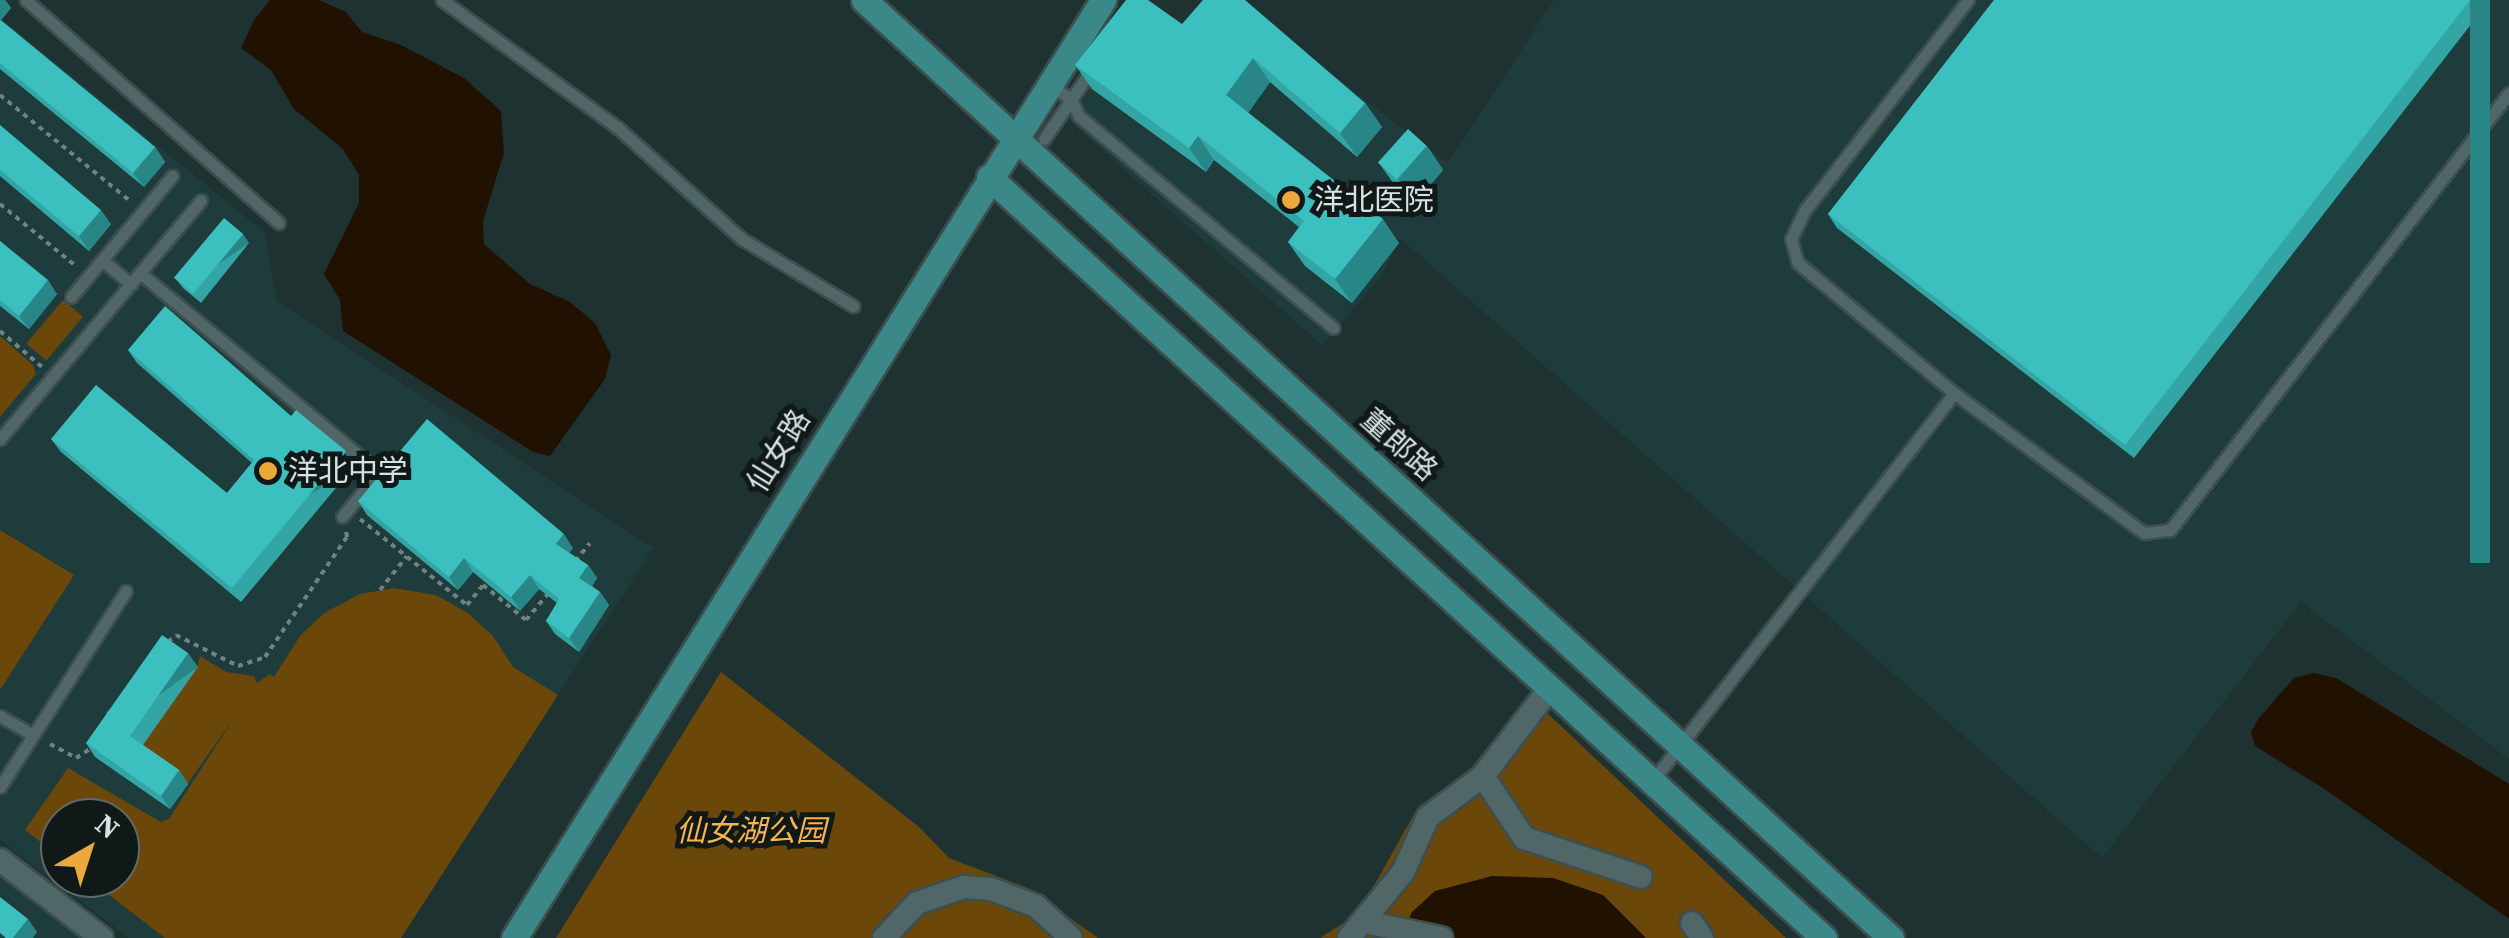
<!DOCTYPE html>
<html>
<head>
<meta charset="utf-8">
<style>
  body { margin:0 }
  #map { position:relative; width:2509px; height:938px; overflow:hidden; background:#1e3232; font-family:"Source Serif 4","Noto Sans SC",serif }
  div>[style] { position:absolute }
  .built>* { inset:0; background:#1e3c3c }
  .green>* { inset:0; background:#6b4709; transform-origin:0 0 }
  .water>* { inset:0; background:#201100 }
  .path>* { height:4px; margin-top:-2px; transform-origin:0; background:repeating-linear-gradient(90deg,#728282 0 5px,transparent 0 10px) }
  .roads { filter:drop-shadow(2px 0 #3c4e4e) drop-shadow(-2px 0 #3c4e4e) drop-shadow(0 2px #3c4e4e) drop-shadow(0 -2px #3c4e4e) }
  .lane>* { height:11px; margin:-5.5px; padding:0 5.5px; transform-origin:5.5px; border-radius:5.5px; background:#516666 }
  .street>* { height:22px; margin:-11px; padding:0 11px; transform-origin:11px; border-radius:11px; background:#516666 }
  .secondary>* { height:25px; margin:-12.5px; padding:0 12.5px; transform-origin:12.5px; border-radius:12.5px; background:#3b8888 }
  .wall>* { inset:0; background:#33a5a4 }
  .shaded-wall>* { inset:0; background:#298686; transform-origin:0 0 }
  .building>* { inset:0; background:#3bc0bf; transform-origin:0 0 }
  .dots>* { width:28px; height:28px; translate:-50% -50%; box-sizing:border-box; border:5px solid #101818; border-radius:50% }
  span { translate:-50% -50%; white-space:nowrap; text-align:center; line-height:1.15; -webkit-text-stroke:10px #101818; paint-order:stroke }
  .poi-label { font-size:30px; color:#d6e2e1 }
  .left { translate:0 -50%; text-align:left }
  .street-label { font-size:30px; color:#d6e2e1 }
  .park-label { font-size:30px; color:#f9b44d; font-style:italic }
  .north { position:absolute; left:40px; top:798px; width:100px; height:100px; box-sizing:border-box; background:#101818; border:2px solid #5f6968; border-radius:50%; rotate:39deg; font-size:28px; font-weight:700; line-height:40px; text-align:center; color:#d6e2e1 }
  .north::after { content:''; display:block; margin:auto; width:35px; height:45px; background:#eda83c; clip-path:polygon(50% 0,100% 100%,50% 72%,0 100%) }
</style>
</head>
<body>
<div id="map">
  <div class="built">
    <div style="clip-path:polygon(1554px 0,2509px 0,2509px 759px,2301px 602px,2102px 858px,1400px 238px,1383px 274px,1322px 345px,1068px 120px,1146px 10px,1199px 48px,1238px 3px,1448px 163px)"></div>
    <div style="clip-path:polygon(evenodd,12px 27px,265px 233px,277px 301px,653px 548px,401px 938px,129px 938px,0 840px,0 42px,12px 27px,60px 818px,120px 818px,120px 878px,60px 878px,60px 818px)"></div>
    <div style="clip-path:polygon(0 875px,83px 938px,0 938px)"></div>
  </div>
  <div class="green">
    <div style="left:63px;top:300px;width:26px;height:57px;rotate:40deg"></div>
    <div style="clip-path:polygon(0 336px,33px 365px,36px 374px,0 417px)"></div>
    <div style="clip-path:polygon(0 530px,74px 575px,0 690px)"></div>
    <div style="clip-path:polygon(394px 588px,436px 595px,468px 613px,493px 636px,513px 667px,558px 695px,401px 938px,165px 938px,87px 878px,120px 878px,120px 818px,60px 818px,60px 857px,25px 830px,68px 768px,161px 822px,169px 819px,234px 718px,188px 783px,140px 749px,197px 667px,200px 656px,226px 672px,254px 676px,257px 683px,270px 674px,274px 677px,300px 636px,324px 613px,360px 594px)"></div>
    <div style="clip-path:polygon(721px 672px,919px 827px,949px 858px,1028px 888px,1098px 938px,556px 938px)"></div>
    <div style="clip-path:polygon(1529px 696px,1786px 938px,1320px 938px,1345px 922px,1370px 893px,1418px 807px,1467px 773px)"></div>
  </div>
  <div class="water">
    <div style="clip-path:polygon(270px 0,319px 0,346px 12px,362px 32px,401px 45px,464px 78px,501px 111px,504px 153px,483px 221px,484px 244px,530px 284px,570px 302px,595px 323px,611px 355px,605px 379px,550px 456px,533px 452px,343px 331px,340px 300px,324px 274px,359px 203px,359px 175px,343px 149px,294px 109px,271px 70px,241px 48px,254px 20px)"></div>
    <div style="clip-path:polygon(2314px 673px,2336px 678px,2509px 784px,2509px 919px,2326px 790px,2255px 746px,2251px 732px,2259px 718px,2294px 678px)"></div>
    <div style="clip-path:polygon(1492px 876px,1553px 878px,1603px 895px,1646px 938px,1404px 938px,1411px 913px,1435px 891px)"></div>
  </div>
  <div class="path">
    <div style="left:0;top:95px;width:169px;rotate:39.2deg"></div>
    <div style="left:0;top:204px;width:99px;rotate:39.3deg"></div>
    <div style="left:0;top:331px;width:55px;rotate:40.6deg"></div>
    <div style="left:360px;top:519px;width:137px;rotate:38.8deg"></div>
    <div style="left:467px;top:605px;width:26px;rotate:-51deg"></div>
    <div style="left:483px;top:585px;width:55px;rotate:39.1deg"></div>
    <div style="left:526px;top:620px;width:38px;rotate:-50deg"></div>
    <div style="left:575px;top:561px;width:23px;rotate:-50deg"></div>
    <div style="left:380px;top:590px;width:43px;rotate:-51.5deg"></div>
    <div style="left:168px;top:642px;width:11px;rotate:-41deg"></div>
    <div style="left:176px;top:635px;width:69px;rotate:26.6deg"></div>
    <div style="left:238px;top:666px;width:28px;rotate:-18deg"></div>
    <div style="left:265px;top:657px;width:145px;rotate:-55.7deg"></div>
    <div style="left:347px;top:537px;width:6px;rotate:-99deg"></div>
    <div style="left:50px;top:744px;width:30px;rotate:28deg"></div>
    <div style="left:76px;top:758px;width:20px;rotate:-33deg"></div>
  </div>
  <div class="roads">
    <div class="lane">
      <div style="left:26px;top:0;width:337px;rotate:41.4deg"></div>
      <div style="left:442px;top:0;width:216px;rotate:36deg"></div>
      <div style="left:617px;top:127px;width:168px;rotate:41.9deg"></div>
      <div style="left:742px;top:239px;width:130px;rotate:31.1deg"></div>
      <div style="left:1968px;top:0;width:266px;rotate:127.8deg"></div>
      <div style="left:1805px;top:210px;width:32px;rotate:116deg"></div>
      <div style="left:1791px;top:239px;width:25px;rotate:74deg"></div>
      <div style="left:1798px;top:263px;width:203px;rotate:39.8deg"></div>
      <div style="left:1954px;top:393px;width:236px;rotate:36.4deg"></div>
      <div style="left:2144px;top:533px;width:26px;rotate:-7deg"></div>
      <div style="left:2170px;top:530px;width:553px;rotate:-52.2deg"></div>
      <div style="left:1048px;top:84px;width:27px;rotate:33deg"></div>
      <div style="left:1071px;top:99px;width:19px;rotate:65deg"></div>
      <div style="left:1079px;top:116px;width:331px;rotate:39.8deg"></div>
      <div style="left:1044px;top:139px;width:85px;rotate:-55.6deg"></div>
      <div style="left:102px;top:260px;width:38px;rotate:40deg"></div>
      <div style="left:140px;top:273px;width:311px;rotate:39.8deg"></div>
      <div style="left:379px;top:472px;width:58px;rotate:129.4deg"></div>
      <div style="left:71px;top:297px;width:158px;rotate:-50.1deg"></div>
      <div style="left:0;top:439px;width:312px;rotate:-49.9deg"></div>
      <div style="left:0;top:716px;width:38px;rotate:30deg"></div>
      <div style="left:1653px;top:780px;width:490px;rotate:-52.1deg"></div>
      <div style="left:0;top:787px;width:233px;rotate:-57.3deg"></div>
    </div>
    <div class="street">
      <div style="left:1483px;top:776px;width:74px;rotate:56.5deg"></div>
      <div style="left:1524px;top:838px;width:123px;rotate:18.4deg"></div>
      <div style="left:0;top:860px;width:128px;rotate:37.4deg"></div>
      <div style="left:1365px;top:922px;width:78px;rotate:11.9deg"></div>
      <div style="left:1692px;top:923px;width:18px;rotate:56deg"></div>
      <div style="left:884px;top:938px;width:48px;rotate:-46.7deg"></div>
      <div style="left:917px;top:903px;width:50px;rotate:-18.8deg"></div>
      <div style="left:964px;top:887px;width:27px;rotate:4deg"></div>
      <div style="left:991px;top:889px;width:48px;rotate:20.7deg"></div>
      <div style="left:1036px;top:906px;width:47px;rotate:42.4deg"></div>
      <div style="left:1349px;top:938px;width:85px;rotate:-50.7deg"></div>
      <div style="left:1403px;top:872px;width:60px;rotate:-65.6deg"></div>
      <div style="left:1428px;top:817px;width:69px;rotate:-36.7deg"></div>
      <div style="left:1483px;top:776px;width:111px;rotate:-52.7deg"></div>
    </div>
    <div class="secondary">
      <div style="left:864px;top:0;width:1391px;rotate:42.41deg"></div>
      <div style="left:989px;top:177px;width:1130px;rotate:42.35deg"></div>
      <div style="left:514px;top:938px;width:1108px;rotate:-57.87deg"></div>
    </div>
  </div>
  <div class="wall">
    <div style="clip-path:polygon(0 0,5px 0,11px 8px,1px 20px,155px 147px,165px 162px,144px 187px,0 69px)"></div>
    <div style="clip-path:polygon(1994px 0,2490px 0,2134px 458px,1837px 228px,1828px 214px)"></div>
    <div style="clip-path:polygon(1182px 24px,1365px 103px,1382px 127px,1357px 157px,1270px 82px,1248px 113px,1399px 243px,1352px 303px,1305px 266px,1288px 242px,1299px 227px,1214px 160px,1206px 172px,1092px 89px,1075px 65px)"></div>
    <div style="clip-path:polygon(0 125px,111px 224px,89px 251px,0 176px)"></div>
    <div style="clip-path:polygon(1427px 146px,1443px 170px,1415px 203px,1396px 187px,1379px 163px)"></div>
    <div style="clip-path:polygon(0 241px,57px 294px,29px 329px,0 306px)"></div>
    <div style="clip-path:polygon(249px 243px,201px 303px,183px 288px,176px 279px)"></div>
    <div style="clip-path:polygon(128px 350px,291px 416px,355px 465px,241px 602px,61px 452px,51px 439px,227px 493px,252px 463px,137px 363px)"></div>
    <div style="clip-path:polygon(358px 501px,573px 548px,569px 553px,588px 565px,597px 578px,592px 586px,600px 592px,609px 605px,579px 652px,555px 634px,546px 621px,557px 603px,539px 589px,520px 611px,473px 572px,458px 590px,367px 515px)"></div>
    <div style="clip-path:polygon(198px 667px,143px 745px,179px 770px,188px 784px,170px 809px,95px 757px,86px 743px)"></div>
  </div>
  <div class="shaded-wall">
    <div style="clip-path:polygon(0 0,5px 0,11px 8px,0 21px)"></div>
    <div style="left:2470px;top:0;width:20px;height:563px"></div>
    <div style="clip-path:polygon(1253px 58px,1270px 82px,1243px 120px,1226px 95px)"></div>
    <div style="clip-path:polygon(1365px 103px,1382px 127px,1357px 157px,1340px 133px)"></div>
    <div style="clip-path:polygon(1198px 136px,1214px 160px,1206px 172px,1189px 148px)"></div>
    <div style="clip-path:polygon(1427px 146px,1443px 170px,1415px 203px,1398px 179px)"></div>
    <div style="clip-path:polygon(155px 147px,165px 162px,144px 187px,133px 173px)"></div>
    <div style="clip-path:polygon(101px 210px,111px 224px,89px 251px,79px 236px)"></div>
    <div style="clip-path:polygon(1383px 219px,1399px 243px,1352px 303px,1335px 279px)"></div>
    <div style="left:243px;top:234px;width:11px;height:77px;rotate:56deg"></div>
    <div style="clip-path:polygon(48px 280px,57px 294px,29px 329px,19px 316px)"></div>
    <div style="left:346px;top:451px;width:17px;height:178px;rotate:57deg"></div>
    <div style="clip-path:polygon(564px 534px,573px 548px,565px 557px,556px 544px)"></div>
    <div style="clip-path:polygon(464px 558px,473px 572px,458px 590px,449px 577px)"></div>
    <div style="clip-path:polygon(588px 565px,597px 578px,588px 592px,579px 578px)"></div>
    <div style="clip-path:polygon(530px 575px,539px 589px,520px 611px,511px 597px)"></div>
    <div style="clip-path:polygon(600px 592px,609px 605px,579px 652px,569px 638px)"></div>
    <div style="left:188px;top:653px;width:17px;height:101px;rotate:54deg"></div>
    <div style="clip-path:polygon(179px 770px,188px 784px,170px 809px,161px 796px)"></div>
    <div style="clip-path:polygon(28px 919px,37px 932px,33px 938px,13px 938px)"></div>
  </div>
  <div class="building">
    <div style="clip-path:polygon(1126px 0,1148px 0,1182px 24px,1203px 0,1245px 0,1365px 103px,1340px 133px,1253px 58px,1226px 95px,1383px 219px,1335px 279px,1288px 242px,1304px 221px,1198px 136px,1189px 148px,1075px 65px)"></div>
    <div style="clip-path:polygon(1994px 0,2470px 0,2125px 445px,1828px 214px)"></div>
    <div style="clip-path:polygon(0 20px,155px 147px,133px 173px,0 63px)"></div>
    <div style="clip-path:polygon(0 125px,101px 210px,79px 236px,0 170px)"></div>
    <div style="left:1408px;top:129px;width:25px;height:45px;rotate:42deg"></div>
    <div style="left:224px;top:218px;width:25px;height:78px;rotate:40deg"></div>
    <div style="clip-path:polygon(0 241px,48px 280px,19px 316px,0 300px)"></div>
    <div style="clip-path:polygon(165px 306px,291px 416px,296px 410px,346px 451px,232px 588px,51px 439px,96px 385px,227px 493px,254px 460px,128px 350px)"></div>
    <div style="clip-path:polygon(427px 419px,564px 534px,556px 544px,588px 565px,579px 578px,600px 592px,569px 638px,546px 621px,559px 599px,530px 575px,511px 597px,464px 558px,449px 577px,358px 501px)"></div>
    <div style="clip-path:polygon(162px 635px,188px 653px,130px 736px,179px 770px,161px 796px,86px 743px)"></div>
    <div style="clip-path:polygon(0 897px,28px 919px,13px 938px,6px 938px,0 933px)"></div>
  </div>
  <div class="dots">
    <div style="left:1291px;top:200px;background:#eda83c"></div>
    <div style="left:268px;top:471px;background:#eda83c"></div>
  </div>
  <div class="poi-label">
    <span class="left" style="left:1314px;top:200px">洋北医院</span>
    <span class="left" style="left:288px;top:471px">洋北中学</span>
  </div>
  <div class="street-label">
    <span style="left:1399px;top:445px;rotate:42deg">董郎路</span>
    <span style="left:779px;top:451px;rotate:-58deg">仙女路</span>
  </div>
  <div class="park-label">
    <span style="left:751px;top:831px">仙女湖公园</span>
  </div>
  <div class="north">N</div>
</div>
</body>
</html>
